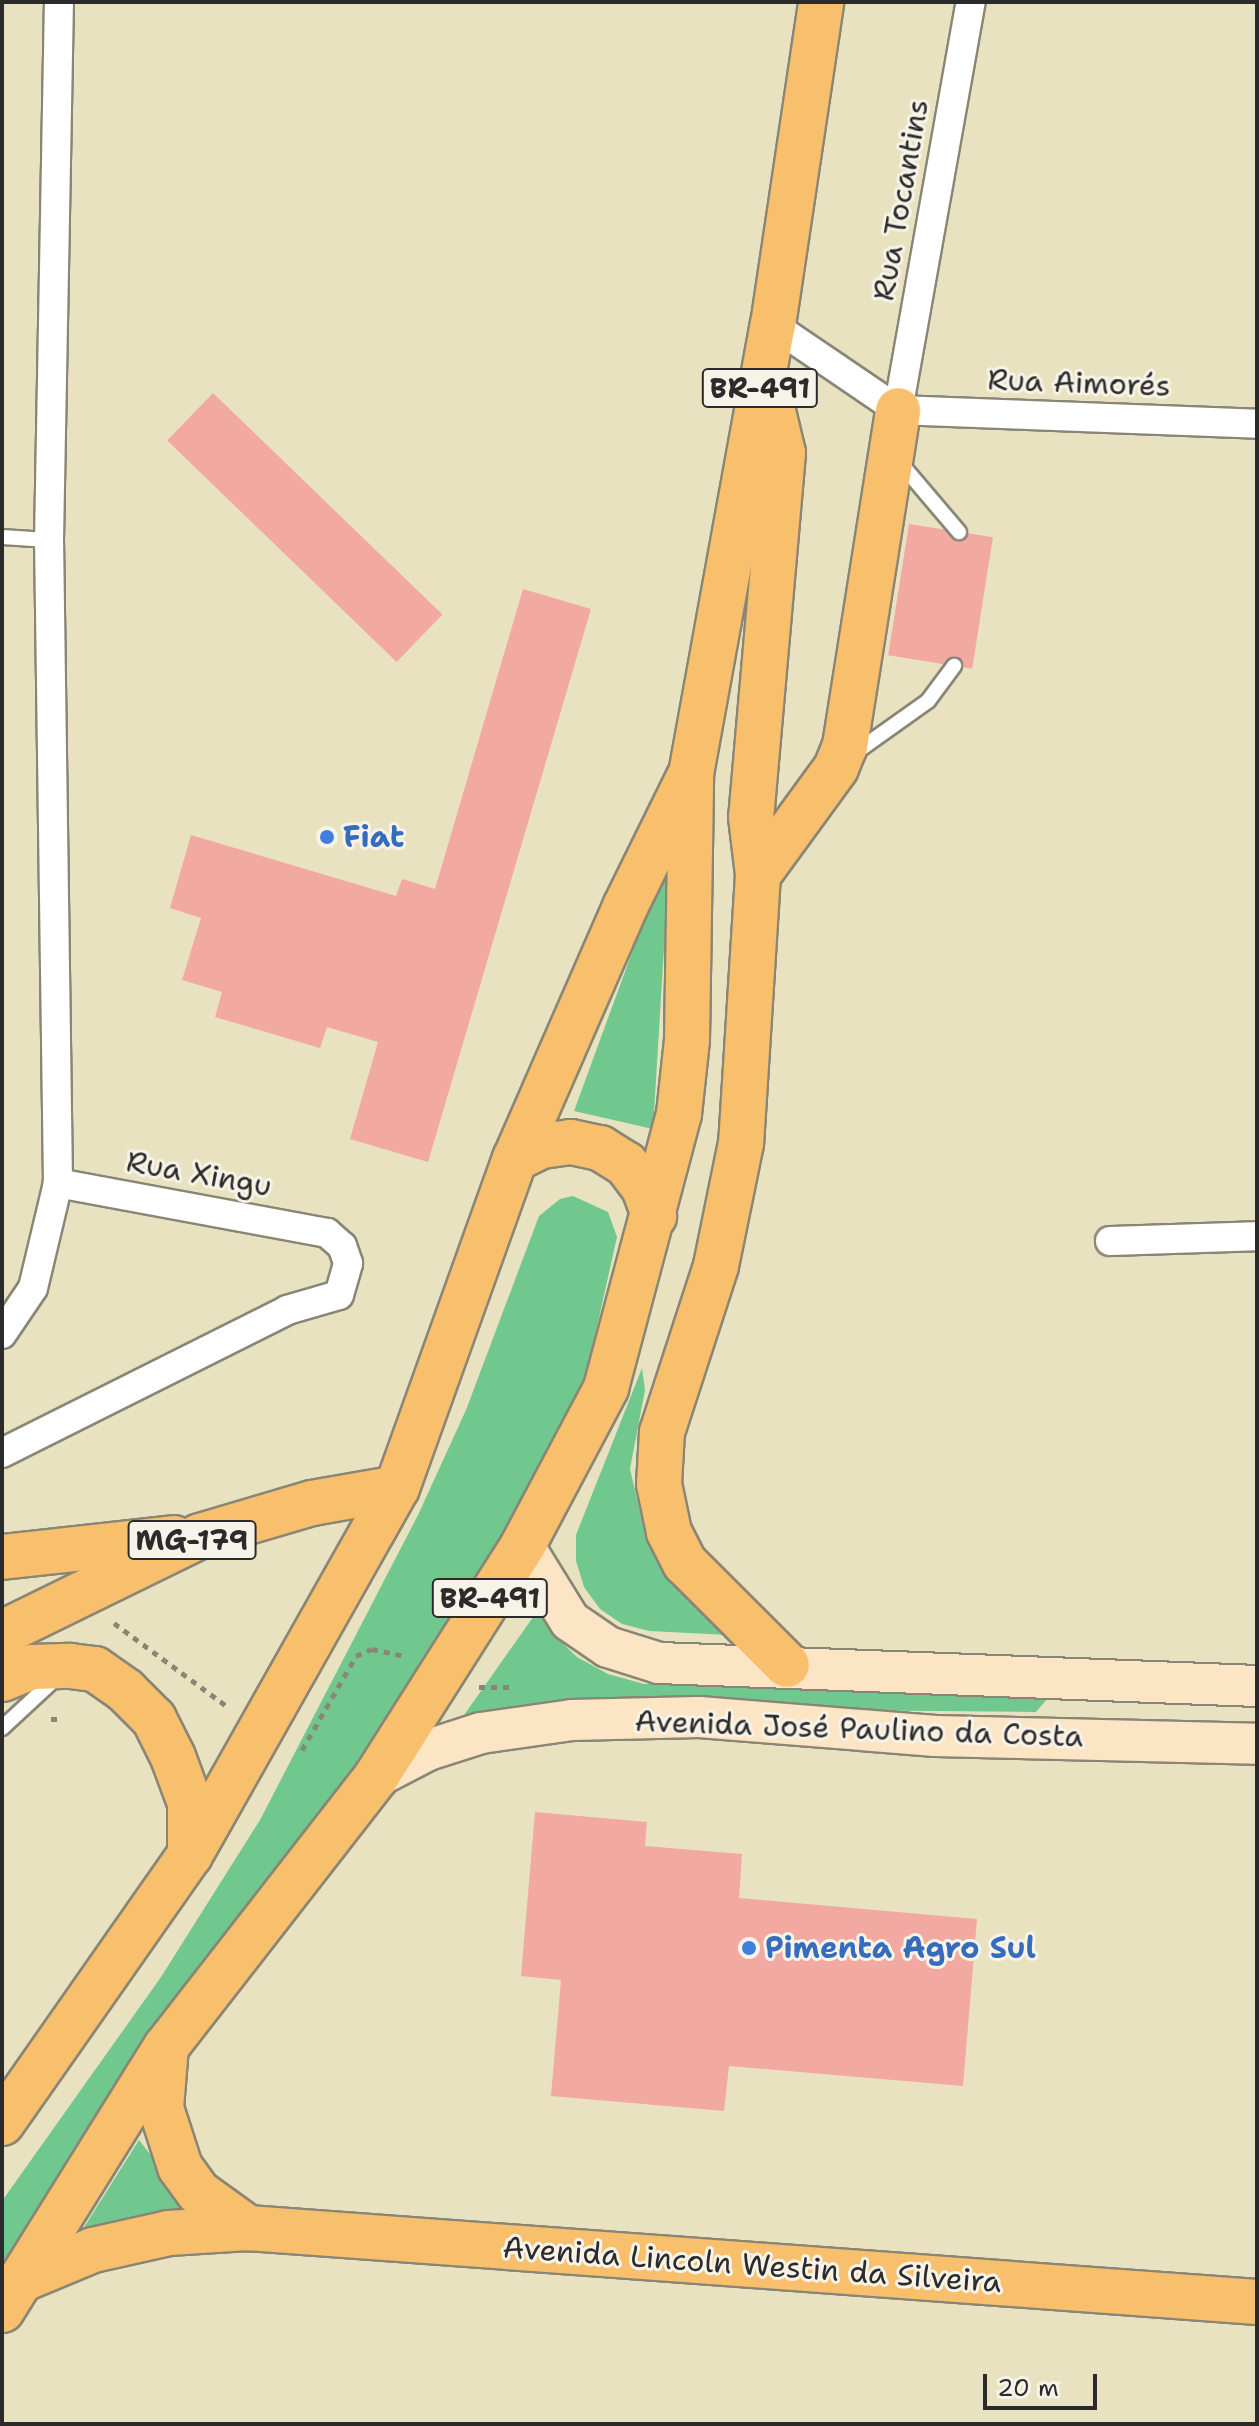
<!DOCTYPE html>
<html>
<head>
<meta charset="utf-8">
<style>
  body { margin:0 }
  #map { position:relative; width:1259px; height:2426px; overflow:hidden; background:#e9e2c1; font-family:"Shantell Sans",sans-serif }
  div>[style] { position:absolute }
  .green>* { inset:0; background:#70c88e }
  .building>* { inset:0; background:#f1a9a1; transform-origin:0 0 }
  .path>* { height:5px; margin-top:-2.5px; transform-origin:0; background:repeating-linear-gradient(90deg,#8a8676 0 6px,transparent 0 12px) }
  .roads { filter:drop-shadow(2px 0 #8a8676) drop-shadow(-2px 0 #8a8676) drop-shadow(0 2px #8a8676) drop-shadow(0 -2px #8a8676) }
  .service>* { height:14px; margin:-7px; padding:0 7px; transform-origin:7px; border-radius:7px; background:#fff }
  .minor>* { height:28px; margin:-14px; padding:0 14px; transform-origin:14px; border-radius:14px; background:#fff }
  .secondary>* { height:40px; margin:-20px; padding:0 20px; transform-origin:20px; border-radius:20px; background:#fce5c4 }
  .primary>* { height:44px; margin:-22px; padding:0 22px; transform-origin:22px; border-radius:22px; background:#f8bf6c }
  .trunk>* { height:44px; margin:-22px; padding:0 22px; transform-origin:22px; border-radius:22px; background:#f8bf6c }
  .dots>* { width:22px; height:22px; translate:-50% -50%; box-sizing:border-box; border:4px solid #f7f3e8; border-radius:50% }
  span { translate:-50% -50%; white-space:nowrap; text-align:center; line-height:1.15; -webkit-text-stroke:6px #f7f3e8; paint-order:stroke }
  .shield-label span { padding:2px 6px; background:#f7f3e8; border:2px solid; border-radius:6px; -webkit-text-stroke-width:0 }
  .shield-label { font-size:28px; color:#2b2b2b; font-weight:700 }
  .street-label { font-size:30px; color:#2b2b2b }
  .shop-label { font-size:30px; color:#366cbe; font-weight:700 }
  .left { translate:0 -50%; text-align:left }
  .frame { position:absolute; inset:0; border:4px solid #2b2b2b; pointer-events:none }
  .scale { position:absolute; left:983px; top:2374px; width:114px; height:36px; box-sizing:border-box; border:4px solid #2b2b2b; border-top:0; padding-left:10px; font-size:24px; line-height:28px; white-space:nowrap; color:#2b2b2b; -webkit-text-stroke:6px #f7f3e8; paint-order:stroke }
</style>
</head>
<body>
<div id="map">
  <div class="green">
    <div style="clip-path:polygon(670px 849px,653px 1129px,574px 1111px)"></div>
    <div style="clip-path:polygon(573px 1196px,608px 1212px,617px 1237px,588px 1367px,538px 1490px,342px 1789px,282px 1861px,81px 2149px,2px 2275px,2px 2201px,161px 1977px,260px 1820px,418px 1515px,466px 1410px,539px 1216px,560px 1199px)"></div>
    <div style="clip-path:polygon(642px 1368px,645px 1390px,630px 1469px,645px 1533px,679px 1591px,729px 1635px,649px 1631px,622px 1624px,600px 1609px,584px 1587px,576px 1561px,576px 1535px)"></div>
    <div style="clip-path:polygon(538px 1610px,550px 1631px,577px 1657px,608px 1674px,644px 1684px,800px 1679px,1048px 1698px,1036px 1712px,509px 1707px,462px 1718px)"></div>
    <div style="clip-path:polygon(139px 2140px,196px 2212px,81px 2232px)"></div>
  </div>
  <div class="building">
    <div style="left:213px;top:393px;width:319px;height:66px;rotate:44deg"></div>
    <div style="left:909px;top:524px;width:85px;height:133px;rotate:9deg"></div>
    <div style="clip-path:polygon(523px 589px,591px 609px,428px 1162px,350px 1139px,378px 1042px,327px 1027px,320px 1048px,215px 1017px,222px 992px,182px 980px,201px 918px,170px 908px,191px 835px,396px 896px,402px 879px,435px 889px)"></div>
    <div style="clip-path:polygon(535px 1812px,647px 1822px,645px 1846px,742px 1854px,739px 1898px,977px 1919px,963px 2086px,729px 2066px,724px 2111px,551px 2096px,561px 1980px,521px 1976px)"></div>
  </div>
  <div class="path">
    <div style="left:114px;top:1623px;width:142px;rotate:36.4deg"></div>
    <div style="left:479px;top:1687px;width:30px"></div>
    <div style="left:51px;top:1719px;width:12px"></div>
    <div style="left:302px;top:1750px;width:108px;rotate:-60.1deg"></div>
    <div style="left:356px;top:1656px;width:17px;rotate:-24deg"></div>
    <div style="left:372px;top:1649px;width:33px;rotate:12deg"></div>
  </div>
  <div class="roads">
    <div class="service">
      <div style="left:897px;top:459px;width:96px;rotate:49.7deg"></div>
      <div style="left:2px;top:537px;width:47px;rotate:3.7deg"></div>
      <div style="left:852px;top:755px;width:93px;rotate:-35.4deg"></div>
      <div style="left:928px;top:701px;width:44px;rotate:-53.4deg"></div>
      <div style="left:2px;top:1728px;width:75px;rotate:-42.8deg"></div>
    </div>
    <div class="minor">
      <div style="left:773px;top:325px;width:151px;rotate:34.2deg"></div>
      <div style="left:898px;top:410px;width:414px;rotate:-79.9deg"></div>
      <div style="left:898px;top:410px;width:359px;rotate:2.2deg"></div>
      <div style="left:1110px;top:1241px;width:147px;rotate:-1.9deg"></div>
      <div style="left:2px;top:1334px;width:55px;rotate:-56deg"></div>
      <div style="left:33px;top:1288px;width:108px;rotate:-76.6deg"></div>
      <div style="left:58px;top:1183px;width:643px;rotate:-90.8deg"></div>
      <div style="left:49px;top:540px;width:538px;rotate:-88.94deg"></div>
      <div style="left:2px;top:1453px;width:319px;rotate:-26.6deg"></div>
      <div style="left:287px;top:1310px;width:54px;rotate:-16.1deg"></div>
      <div style="left:339px;top:1295px;width:33px;rotate:-74deg"></div>
      <div style="left:348px;top:1263px;width:18px;rotate:-109deg"></div>
      <div style="left:342px;top:1246px;width:20px;rotate:-139deg"></div>
      <div style="left:327px;top:1233px;width:274px;rotate:-169.5deg"></div>
    </div>
    <div class="secondary">
      <div style="left:523px;top:1545px;width:89px;rotate:58.3deg"></div>
      <div style="left:570px;top:1621px;width:46px;rotate:34.4deg"></div>
      <div style="left:608px;top:1647px;width:53px;rotate:17.4deg"></div>
      <div style="left:659px;top:1663px;width:598px;rotate:2.2deg"></div>
      <div style="left:376px;top:1777px;width:59px;rotate:-27.4deg"></div>
      <div style="left:428px;top:1750px;width:56px;rotate:-17.8deg"></div>
      <div style="left:481px;top:1733px;width:92px;rotate:-8.1deg"></div>
      <div style="left:572px;top:1720px;width:127px;rotate:-1.4deg"></div>
      <div style="left:699px;top:1717px;width:237px;rotate:4.6deg"></div>
      <div style="left:935px;top:1736px;width:322px;rotate:1.4deg"></div>
    </div>
    <div class="primary">
      <div style="left:2px;top:1557px;width:173px;rotate:-6.3deg"></div>
      <div style="left:2px;top:1633px;width:220px;rotate:-26.1deg"></div>
      <div style="left:200px;top:1536px;width:117px;rotate:-16.4deg"></div>
      <div style="left:312px;top:1503px;width:86px;rotate:-10deg"></div>
      <div style="left:2px;top:1679px;width:32px;rotate:-22deg"></div>
      <div style="left:32px;top:1667px;width:38px;rotate:-2deg"></div>
      <div style="left:70px;top:1666px;width:25px;rotate:7deg"></div>
      <div style="left:95px;top:1669px;width:37px;rotate:35deg"></div>
      <div style="left:125px;top:1690px;width:41px;rotate:45deg"></div>
      <div style="left:154px;top:1719px;width:42px;rotate:63.4deg"></div>
      <div style="left:173px;top:1757px;width:49px;rotate:69.7deg"></div>
      <div style="left:190px;top:1803px;width:52px;rotate:90deg"></div>
      <div style="left:166px;top:2047px;width:61px;rotate:94.7deg"></div>
      <div style="left:161px;top:2108px;width:62px;rotate:72.1deg"></div>
      <div style="left:180px;top:2167px;width:31px;rotate:54deg"></div>
      <div style="left:198px;top:2192px;width:62px;rotate:35.8deg"></div>
      <div style="left:21px;top:2280px;width:78px;rotate:-22.6deg"></div>
      <div style="left:93px;top:2250px;width:78px;rotate:-12.6deg"></div>
      <div style="left:169px;top:2233px;width:79px;rotate:-3.6deg"></div>
      <div style="left:248px;top:2228px;width:1012px;rotate:4.19deg"></div>
    </div>
    <div class="trunk">
      <div style="left:767px;top:386px;width:69px;rotate:76.6deg"></div>
      <div style="left:783px;top:453px;width:365px;rotate:95deg"></div>
      <div style="left:751px;top:817px;width:58px;rotate:83.1deg"></div>
      <div style="left:758px;top:875px;width:269px;rotate:93.6deg"></div>
      <div style="left:741px;top:1143px;width:126px;rotate:101.5deg"></div>
      <div style="left:716px;top:1266px;width:175px;rotate:108deg"></div>
      <div style="left:662px;top:1432px;width:52px;rotate:93.3deg"></div>
      <div style="left:659px;top:1484px;width:49px;rotate:78.2deg"></div>
      <div style="left:669px;top:1532px;width:35px;rotate:63deg"></div>
      <div style="left:685px;top:1563px;width:144px;rotate:45deg"></div>
      <div style="left:758px;top:875px;width:132px;rotate:-53.9deg"></div>
      <div style="left:836px;top:768px;width:24px;rotate:-68deg"></div>
      <div style="left:845px;top:746px;width:340px;rotate:-81deg"></div>
      <div style="left:515px;top:1159px;width:30px;rotate:-26deg"></div>
      <div style="left:542px;top:1146px;width:29px;rotate:-8deg"></div>
      <div style="left:571px;top:1142px;width:30px;rotate:12deg"></div>
      <div style="left:600px;top:1148px;width:31px;rotate:32deg"></div>
      <div style="left:626px;top:1164px;width:30px;rotate:53deg"></div>
      <div style="left:644px;top:1188px;width:30px;rotate:70deg"></div>
      <div style="left:2px;top:2123px;width:327px;rotate:-55deg"></div>
      <div style="left:190px;top:1855px;width:421px;rotate:-60.6deg"></div>
      <div style="left:397px;top:1488px;width:350px;rotate:-70.3deg"></div>
      <div style="left:515px;top:1159px;width:275px;rotate:-66.4deg"></div>
      <div style="left:625px;top:907px;width:143px;rotate:-63.8deg"></div>
      <div style="left:2px;top:2310px;width:310px;rotate:-58.1deg"></div>
      <div style="left:166px;top:2047px;width:342px;rotate:-52.1deg"></div>
      <div style="left:376px;top:1777px;width:275px;rotate:-57.6deg"></div>
      <div style="left:523px;top:1545px;width:178px;rotate:-62.1deg"></div>
      <div style="left:606px;top:1388px;width:284px;rotate:-75.1deg"></div>
      <div style="left:679px;top:1114px;width:74px;rotate:-83.8deg"></div>
      <div style="left:687px;top:1040px;width:266px;rotate:-89.1deg"></div>
      <div style="left:691px;top:774px;width:456px;rotate:-79.7deg"></div>
      <div style="left:773px;top:325px;width:327px;rotate:-81.5deg"></div>
    </div>
  </div>
  <div class="dots">
    <div style="left:327px;top:837px;background:#3f7fe0"></div>
    <div style="left:749px;top:1948px;background:#3f7fe0"></div>
  </div>
  <div class="shield-label">
    <span style="left:760px;top:388px">BR-491</span>
    <span style="left:192px;top:1540px">MG-179</span>
    <span style="left:490px;top:1598px">BR-491</span>
  </div>
  <div class="street-label">
    <span style="left:901px;top:200px;rotate:-80deg">Rua Tocantins</span>
    <span style="left:1079px;top:383px;rotate:2deg">Rua Aimorés</span>
    <span style="left:199px;top:1174px;rotate:10deg">Rua Xingu</span>
    <span style="left:859px;top:1729px;rotate:2deg">Avenida José Paulino da Costa</span>
    <span style="left:752px;top:2265px;rotate:4deg">Avenida Lincoln Westin da Silveira</span>
  </div>
  <div class="shop-label">
    <span class="left" style="left:343px;top:837px">Fiat</span>
    <span class="left" style="left:765px;top:1948px">Pimenta Agro Sul</span>
  </div>
  <div class="frame"></div>
  <div class="scale">20 m</div>
</div>
</body>
</html>
